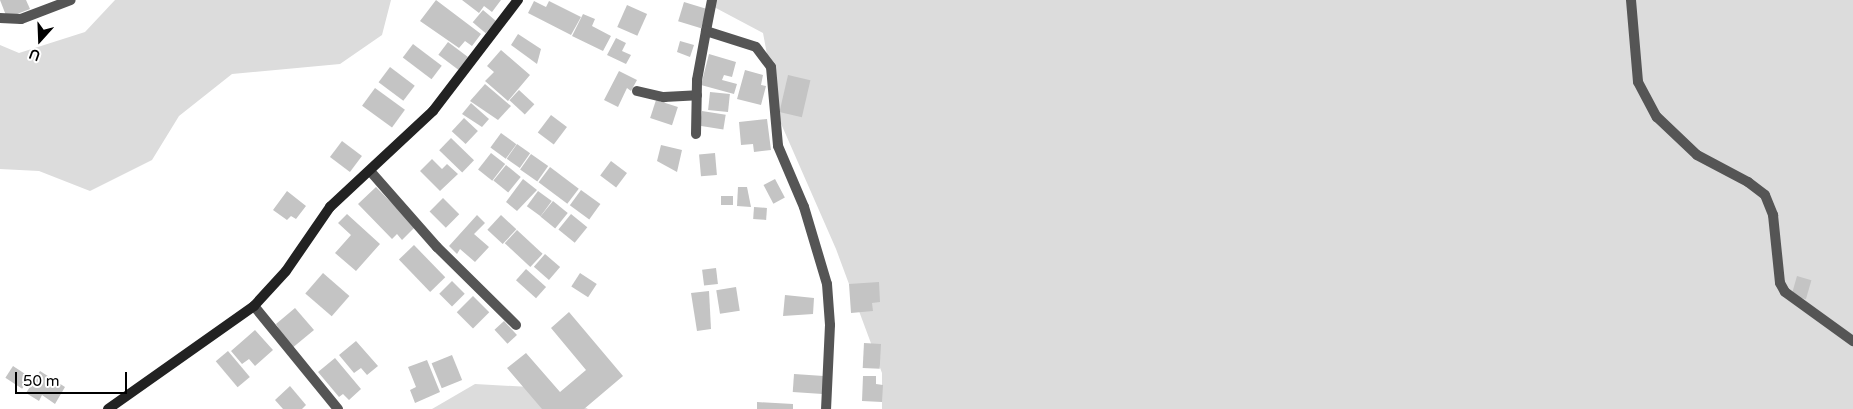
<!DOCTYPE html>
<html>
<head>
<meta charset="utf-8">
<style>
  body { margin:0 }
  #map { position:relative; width:1853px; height:409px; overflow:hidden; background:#fff; font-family:"Varela Round",sans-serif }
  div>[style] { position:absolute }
  .green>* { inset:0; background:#dcdcdc }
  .building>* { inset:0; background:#c4c4c4; transform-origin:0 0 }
  .street>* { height:10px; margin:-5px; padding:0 5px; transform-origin:5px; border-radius:5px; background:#555 }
  .secondary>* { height:10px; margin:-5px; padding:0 5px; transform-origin:5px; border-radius:5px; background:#222 }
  span { translate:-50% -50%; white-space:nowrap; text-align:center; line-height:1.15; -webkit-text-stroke:4px #fff; paint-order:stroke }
  .north { position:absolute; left:15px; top:15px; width:50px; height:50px; -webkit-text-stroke:4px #fff; paint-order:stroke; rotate:200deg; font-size:14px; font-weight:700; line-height:20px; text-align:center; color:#000 }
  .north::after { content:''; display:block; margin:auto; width:18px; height:22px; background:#000; clip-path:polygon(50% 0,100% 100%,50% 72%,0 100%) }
  .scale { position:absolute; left:15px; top:372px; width:112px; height:22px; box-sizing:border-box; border:2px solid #000; border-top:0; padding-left:6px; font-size:15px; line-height:18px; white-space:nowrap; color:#000; -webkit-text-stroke:4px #fff; paint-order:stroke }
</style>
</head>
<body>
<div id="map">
  <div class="green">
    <div style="clip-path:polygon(115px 0,391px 0,382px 35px,340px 64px,232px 74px,179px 116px,152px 160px,90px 191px,39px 171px,0 169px,0 45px,19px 53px,85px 32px)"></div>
    <div style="clip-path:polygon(714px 0,1853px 0,1853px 409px,882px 409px,882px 373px,836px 249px,779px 119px,763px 33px,714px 7px)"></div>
    <div style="clip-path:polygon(475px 384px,548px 388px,588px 409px,432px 409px)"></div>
  </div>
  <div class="building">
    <div style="clip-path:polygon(0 0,26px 0,30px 9px,7px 18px)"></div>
    <div style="clip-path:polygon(436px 0,481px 34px,472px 46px,465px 41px,459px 48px,420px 21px)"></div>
    <div style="clip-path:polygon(462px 0,501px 0,492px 12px,484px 6px,479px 13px)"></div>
    <div style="clip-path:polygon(534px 1px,546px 7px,549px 1px,581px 17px,571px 35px,528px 13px)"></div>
    <div style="left:684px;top:2px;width:24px;height:20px;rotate:17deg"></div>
    <div style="left:627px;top:5px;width:22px;height:24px;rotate:24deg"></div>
    <div style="left:483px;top:10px;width:17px;height:16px;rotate:40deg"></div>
    <div style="clip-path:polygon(583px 14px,595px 19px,592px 26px,611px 36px,603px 51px,572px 36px)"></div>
    <div style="clip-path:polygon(518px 34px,541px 49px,537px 64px,511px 45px)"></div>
    <div style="clip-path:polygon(616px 38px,626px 43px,622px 51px,631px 55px,626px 64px,607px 55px)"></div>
    <div style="clip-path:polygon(680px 41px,694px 45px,690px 57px,677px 52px)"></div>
    <div style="left:448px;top:42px;width:25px;height:16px;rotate:37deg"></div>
    <div style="left:413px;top:44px;width:36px;height:17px;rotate:37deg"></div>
    <div style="clip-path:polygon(501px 50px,530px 75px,508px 101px,485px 81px,494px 72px,487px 66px)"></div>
    <div style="clip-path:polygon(709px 54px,736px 62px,732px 77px,724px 75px,722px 80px,737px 84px,734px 94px,701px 85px)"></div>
    <div style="left:390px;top:67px;width:31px;height:19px;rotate:37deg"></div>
    <div style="clip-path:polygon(745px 70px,763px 75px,761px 85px,766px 86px,761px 105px,737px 99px)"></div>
    <div style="clip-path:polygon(619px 71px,637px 80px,631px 91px,627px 88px,618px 107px,604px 100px)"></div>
    <div style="left:788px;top:75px;width:23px;height:38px;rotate:13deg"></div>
    <div style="clip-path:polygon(485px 84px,511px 106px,498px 120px,470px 101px)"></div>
    <div style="left:375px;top:88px;width:37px;height:22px;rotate:36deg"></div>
    <div style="left:519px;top:90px;width:21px;height:14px;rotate:43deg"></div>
    <div style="left:710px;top:92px;width:20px;height:18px;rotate:6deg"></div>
    <div style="left:656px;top:100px;width:23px;height:19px;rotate:18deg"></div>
    <div style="clip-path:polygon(471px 103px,489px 119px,482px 127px,462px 114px)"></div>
    <div style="left:702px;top:111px;width:24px;height:15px;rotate:9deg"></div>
    <div style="left:551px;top:115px;width:20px;height:22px;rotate:37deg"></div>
    <div style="left:464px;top:118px;width:19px;height:18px;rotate:43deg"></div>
    <div style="clip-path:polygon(767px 119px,771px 150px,754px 152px,753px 144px,741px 145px,739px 122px)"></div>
    <div style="left:501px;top:133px;width:19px;height:18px;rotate:36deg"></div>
    <div style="left:451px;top:138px;width:32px;height:17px;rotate:44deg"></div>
    <div style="left:342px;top:141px;width:25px;height:20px;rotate:37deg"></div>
    <div style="left:517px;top:144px;width:16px;height:18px;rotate:35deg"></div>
    <div style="clip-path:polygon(661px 145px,682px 150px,677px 172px,657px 161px)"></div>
    <div style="left:491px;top:153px;width:18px;height:21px;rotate:38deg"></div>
    <div style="left:715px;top:153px;width:22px;height:16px;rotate:85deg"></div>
    <div style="left:531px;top:154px;width:21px;height:19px;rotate:35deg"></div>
    <div style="clip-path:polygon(432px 159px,442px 169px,447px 164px,458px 174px,440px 191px,420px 171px)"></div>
    <div style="left:611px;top:161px;width:20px;height:18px;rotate:37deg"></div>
    <div style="left:506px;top:165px;width:19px;height:20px;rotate:39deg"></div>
    <div style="left:550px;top:167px;width:36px;height:19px;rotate:37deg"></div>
    <div style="clip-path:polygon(523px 179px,537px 190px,517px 211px,506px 202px)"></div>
    <div style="left:775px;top:179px;width:21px;height:13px;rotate:62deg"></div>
    <div style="clip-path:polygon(376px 187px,415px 227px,402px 240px,397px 234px,392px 239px,358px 204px)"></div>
    <div style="clip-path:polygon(738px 187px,747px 187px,751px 207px,737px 206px)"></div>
    <div style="left:581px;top:190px;width:24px;height:19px;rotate:36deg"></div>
    <div style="clip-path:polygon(287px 191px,306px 206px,296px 219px,291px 216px,287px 220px,273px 210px)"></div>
    <div style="left:538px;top:191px;width:17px;height:19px;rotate:36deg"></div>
    <div style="left:721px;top:196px;width:12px;height:9px"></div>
    <div style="left:443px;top:198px;width:23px;height:19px;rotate:45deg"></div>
    <div style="left:553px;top:201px;width:19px;height:20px;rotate:39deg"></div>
    <div style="left:754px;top:207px;width:13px;height:12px;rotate:4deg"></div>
    <div style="clip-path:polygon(347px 214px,380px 244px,356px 271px,335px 253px,351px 235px,338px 223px)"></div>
    <div style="left:571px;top:214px;width:21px;height:20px;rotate:39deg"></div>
    <div style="clip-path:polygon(477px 215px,485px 223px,474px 234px,489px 247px,475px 262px,460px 249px,457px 254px,449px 246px)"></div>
    <div style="left:501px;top:215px;width:21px;height:20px;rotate:43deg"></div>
    <div style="left:517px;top:230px;width:35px;height:18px;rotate:43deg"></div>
    <div style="left:414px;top:245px;width:45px;height:21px;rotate:46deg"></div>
    <div style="left:545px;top:254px;width:20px;height:17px;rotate:41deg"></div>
    <div style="left:716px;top:268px;width:16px;height:14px;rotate:83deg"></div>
    <div style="left:526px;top:269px;width:27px;height:15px;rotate:42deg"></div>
    <div style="left:323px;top:273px;width:35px;height:27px;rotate:41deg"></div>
    <div style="left:580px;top:273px;width:20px;height:16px;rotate:33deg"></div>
    <div style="left:1797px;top:276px;width:15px;height:20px;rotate:16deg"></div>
    <div style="left:452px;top:281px;width:18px;height:18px;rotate:45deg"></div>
    <div style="clip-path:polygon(879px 282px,880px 302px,872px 303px,873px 311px,851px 313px,849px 284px)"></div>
    <div style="left:736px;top:287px;width:24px;height:20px;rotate:81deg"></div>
    <div style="clip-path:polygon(709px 291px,711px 329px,697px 331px,691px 293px)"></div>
    <div style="clip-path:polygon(785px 295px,814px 298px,813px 314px,783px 316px)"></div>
    <div style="left:473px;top:296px;width:23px;height:23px;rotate:45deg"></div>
    <div style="clip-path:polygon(295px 308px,314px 330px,291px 349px,276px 324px)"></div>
    <div style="clip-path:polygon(569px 312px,623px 376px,584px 409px,542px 409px,507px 368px,526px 353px,560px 392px,586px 370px,551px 328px)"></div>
    <div style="left:504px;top:321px;width:19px;height:13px;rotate:47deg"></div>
    <div style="clip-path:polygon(255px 330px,273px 350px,255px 366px,249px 359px,242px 364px,231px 351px)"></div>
    <div style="clip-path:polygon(356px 341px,378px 366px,367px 375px,361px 368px,354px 373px,339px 355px)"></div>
    <div style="left:864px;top:343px;width:17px;height:25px;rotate:3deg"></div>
    <div style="left:228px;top:351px;width:34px;height:16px;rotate:50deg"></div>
    <div style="left:452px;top:355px;width:27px;height:22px;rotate:68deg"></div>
    <div style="clip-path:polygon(335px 358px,361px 389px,349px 400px,343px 394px,339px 397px,318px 372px)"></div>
    <div style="clip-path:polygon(427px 360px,440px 392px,415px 403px,410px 390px,416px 387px,408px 367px)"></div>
    <div style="left:13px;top:366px;width:20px;height:14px;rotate:33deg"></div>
    <div style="clip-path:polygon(40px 371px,65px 387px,55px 404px,42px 395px,39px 401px,26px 393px)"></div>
    <div style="left:794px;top:374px;width:30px;height:18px;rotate:4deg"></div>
    <div style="clip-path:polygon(863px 376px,876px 376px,876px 384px,883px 385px,882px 402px,862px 401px)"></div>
    <div style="clip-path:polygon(290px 386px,306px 405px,302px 409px,283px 409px,275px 400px)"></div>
    <div style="clip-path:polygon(757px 402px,793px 404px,793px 409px,757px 409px)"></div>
  </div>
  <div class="street">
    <div style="left:712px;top:0;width:32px;rotate:101deg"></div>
    <div style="left:706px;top:31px;width:52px;rotate:17.7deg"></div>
    <div style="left:756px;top:47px;width:25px;rotate:53deg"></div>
    <div style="left:771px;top:67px;width:79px;rotate:84.9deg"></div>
    <div style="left:778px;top:146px;width:66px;rotate:66.9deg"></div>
    <div style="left:804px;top:207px;width:80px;rotate:73.4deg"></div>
    <div style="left:827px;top:284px;width:41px;rotate:85.8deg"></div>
    <div style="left:830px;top:325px;width:84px;rotate:92.7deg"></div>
    <div style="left:1631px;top:0;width:82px;rotate:85.1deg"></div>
    <div style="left:1638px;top:82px;width:40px;rotate:62deg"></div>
    <div style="left:1657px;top:117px;width:55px;rotate:43.5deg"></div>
    <div style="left:1697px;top:155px;width:58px;rotate:27.9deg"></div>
    <div style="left:1748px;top:182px;width:21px;rotate:37deg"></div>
    <div style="left:1765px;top:195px;width:22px;rotate:68deg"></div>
    <div style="left:1773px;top:215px;width:68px;rotate:84.1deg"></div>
    <div style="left:1780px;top:283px;width:10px;rotate:61deg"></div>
    <div style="left:1785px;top:292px;width:84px;rotate:35.8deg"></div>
    <div style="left:0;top:18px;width:21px;rotate:3deg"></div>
    <div style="left:21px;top:19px;width:53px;rotate:-20.8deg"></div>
    <div style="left:637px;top:91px;width:28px;rotate:13deg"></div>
    <div style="left:664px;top:97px;width:33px;rotate:-3deg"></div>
    <div style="left:696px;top:134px;width:54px;rotate:-88.9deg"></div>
    <div style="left:697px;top:80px;width:50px;rotate:-79.6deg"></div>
    <div style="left:371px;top:172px;width:100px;rotate:48.7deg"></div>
    <div style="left:437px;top:247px;width:111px;rotate:44.6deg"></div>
    <div style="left:254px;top:306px;width:133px;rotate:50.8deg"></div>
  </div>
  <div class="secondary">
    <div style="left:108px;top:409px;width:179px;rotate:-35.2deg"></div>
    <div style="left:254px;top:306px;width:47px;rotate:-47.6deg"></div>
    <div style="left:286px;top:271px;width:78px;rotate:-55.5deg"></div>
    <div style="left:330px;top:207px;width:141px;rotate:-43deg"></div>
    <div style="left:433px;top:111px;width:140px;rotate:-52.6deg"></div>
  </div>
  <div class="north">U</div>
  <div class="scale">50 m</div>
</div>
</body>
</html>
